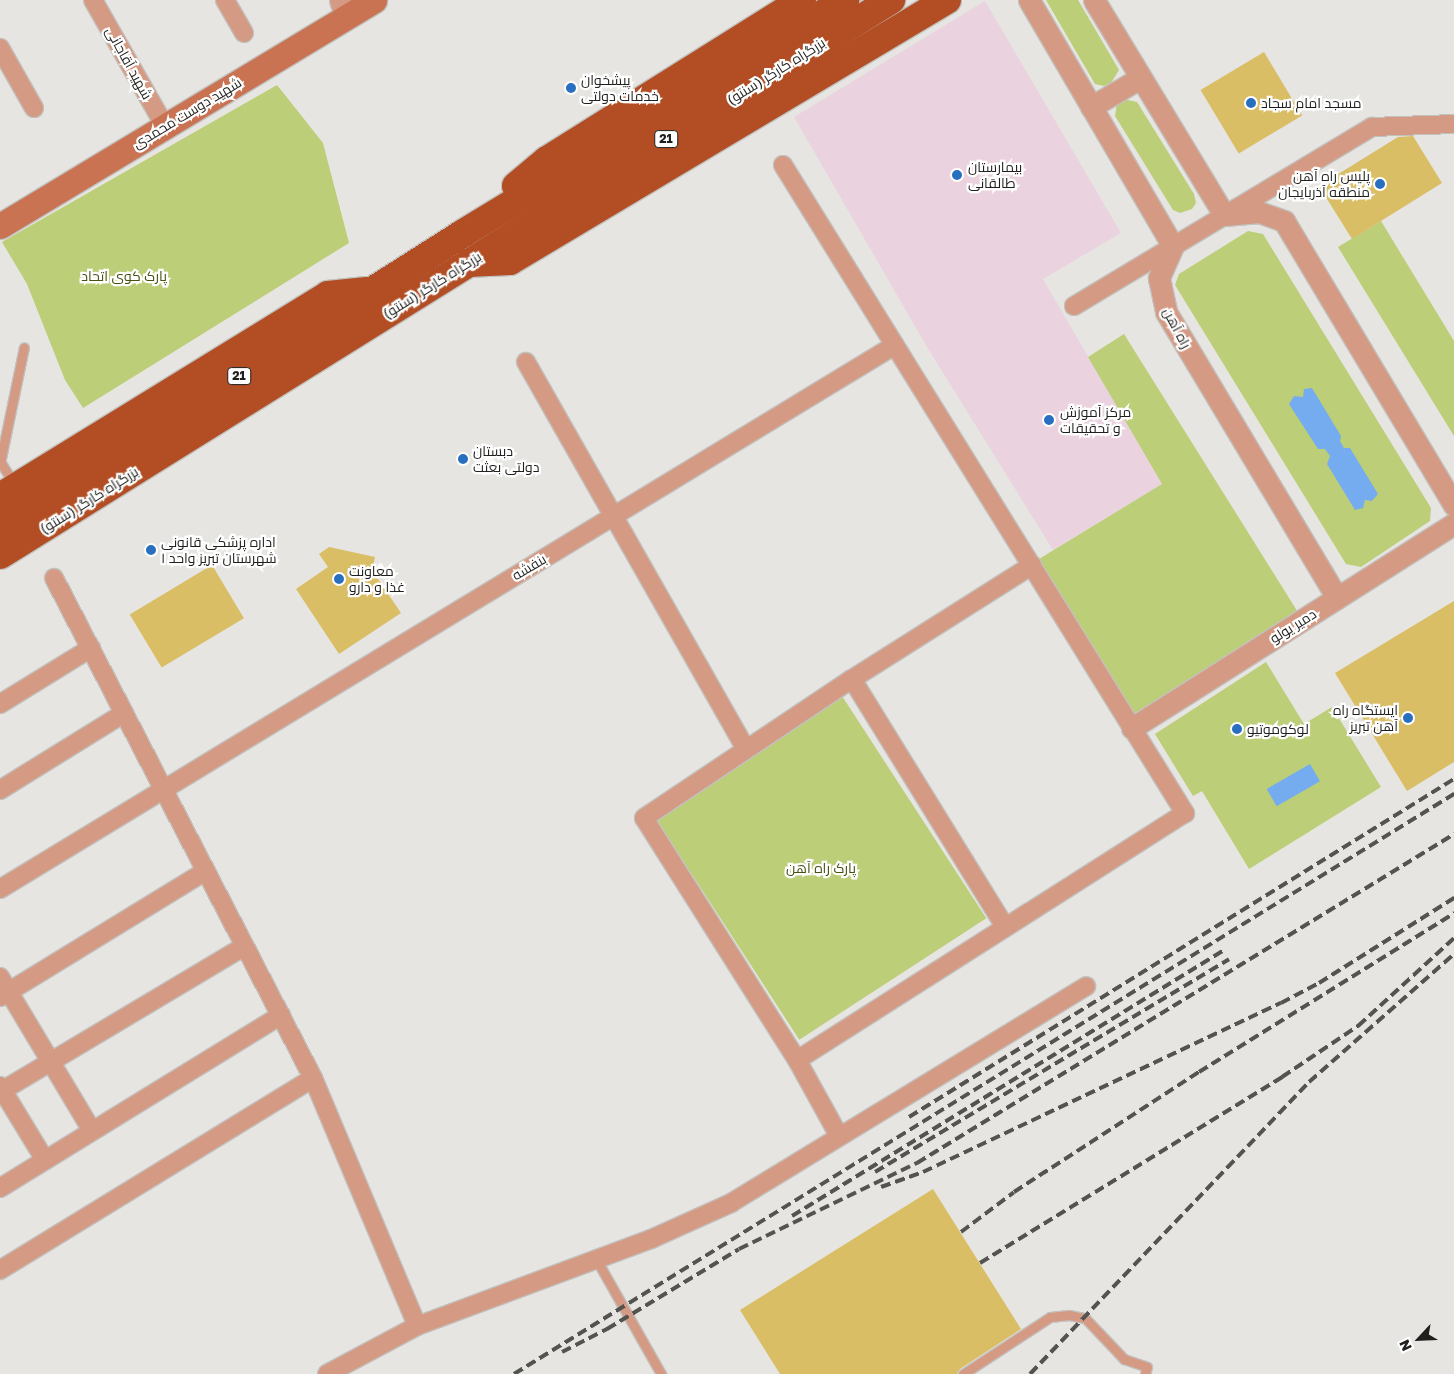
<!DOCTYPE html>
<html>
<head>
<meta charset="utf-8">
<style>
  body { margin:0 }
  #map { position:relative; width:1454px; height:1374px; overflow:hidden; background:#e6e5e1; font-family:"Golos Text",Cairo,sans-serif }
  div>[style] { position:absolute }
  .medical>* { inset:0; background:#ead3df }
  .green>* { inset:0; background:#bcce77; transform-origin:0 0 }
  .water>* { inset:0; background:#75acef; transform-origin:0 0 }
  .building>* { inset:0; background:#d9be66; transform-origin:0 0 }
  .roads { filter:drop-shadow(1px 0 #c2c1be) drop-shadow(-1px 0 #c2c1be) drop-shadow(0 1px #c2c1be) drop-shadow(0 -1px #c2c1be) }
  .service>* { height:9px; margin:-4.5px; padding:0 4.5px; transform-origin:4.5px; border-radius:4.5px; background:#d59a84 }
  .minor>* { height:18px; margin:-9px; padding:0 9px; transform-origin:9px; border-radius:9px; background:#d59a84 }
  .tertiary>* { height:21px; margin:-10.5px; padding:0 10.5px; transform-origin:10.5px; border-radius:10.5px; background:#d59a84 }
  .secondary>* { height:25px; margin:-12.5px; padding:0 12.5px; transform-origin:12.5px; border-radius:12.5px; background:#c97353 }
  .trunk>* { height:28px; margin:-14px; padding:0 14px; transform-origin:14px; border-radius:14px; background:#b24d24 }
  .rail>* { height:4px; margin-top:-2px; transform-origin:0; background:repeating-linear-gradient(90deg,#535350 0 10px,transparent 0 15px) }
  .dots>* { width:14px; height:14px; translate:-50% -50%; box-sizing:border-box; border:2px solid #fff; border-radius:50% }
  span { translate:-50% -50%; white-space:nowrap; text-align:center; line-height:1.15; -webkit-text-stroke:4.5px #fff; paint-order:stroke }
  .shield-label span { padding:1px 4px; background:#fff; border:1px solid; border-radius:4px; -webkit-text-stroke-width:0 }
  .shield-label { font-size:12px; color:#1f1f1d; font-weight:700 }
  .street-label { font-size:14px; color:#1f1f1d }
  .poi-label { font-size:14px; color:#1f1f1d }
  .left { translate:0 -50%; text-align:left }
  .right { translate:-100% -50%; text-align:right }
  .park-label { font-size:14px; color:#465010 }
  .north { position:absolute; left:1394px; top:1314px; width:50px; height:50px; -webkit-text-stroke:4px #fff; paint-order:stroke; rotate:245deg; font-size:14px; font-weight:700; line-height:20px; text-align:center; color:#1f1f1d }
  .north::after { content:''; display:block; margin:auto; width:18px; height:22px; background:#1f1f1d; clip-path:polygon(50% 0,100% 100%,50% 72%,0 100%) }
</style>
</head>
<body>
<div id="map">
  <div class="medical">
    <div style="clip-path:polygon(985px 1px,1121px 233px,1043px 279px,1162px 484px,1053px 550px,927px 347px,794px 117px)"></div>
  </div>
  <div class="green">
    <div style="clip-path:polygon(1046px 0,1078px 0,1119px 70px,1111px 83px,1104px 86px,1095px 84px)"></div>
    <div style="clip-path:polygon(277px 85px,323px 143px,349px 243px,83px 408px,65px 380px,27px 284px,2px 242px)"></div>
    <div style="clip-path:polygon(1123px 99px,1137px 102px,1194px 194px,1196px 203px,1192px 209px,1180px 213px,1173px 210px,1115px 116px,1117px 103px)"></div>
    <div style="clip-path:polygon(1381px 221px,1454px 341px,1454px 436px,1338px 247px)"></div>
    <div style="clip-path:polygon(1248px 231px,1263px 234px,1431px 508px,1430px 521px,1361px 567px,1346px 564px,1175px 285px,1179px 274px)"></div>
    <div style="clip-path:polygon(1124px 334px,1299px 614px,1134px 721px,1034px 562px,1162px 484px,1088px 357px)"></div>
    <div style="clip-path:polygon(1266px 662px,1304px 724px,1332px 707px,1381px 787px,1249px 869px,1202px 791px,1193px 796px,1155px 734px)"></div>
    <div style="left:842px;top:696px;width:265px;height:223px;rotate:57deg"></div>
  </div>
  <div class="water">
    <div style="clip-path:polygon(1312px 388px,1341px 436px,1340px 441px,1344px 448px,1350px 448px,1378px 494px,1372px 501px,1365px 500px,1363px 508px,1355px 510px,1327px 464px,1330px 456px,1325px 449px,1318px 449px,1289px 404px,1294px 396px,1303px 397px,1304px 389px)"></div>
    <div style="left:1310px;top:764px;width:20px;height:50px;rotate:60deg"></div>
  </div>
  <div class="building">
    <div style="left:1264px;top:52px;width:74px;height:74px;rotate:59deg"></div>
    <div style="clip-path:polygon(1413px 136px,1442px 183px,1352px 239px,1319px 186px,1398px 137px)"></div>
    <div style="clip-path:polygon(329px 547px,375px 557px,372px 570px,401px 613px,339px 654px,296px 589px,328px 567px,319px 554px)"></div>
    <div style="left:212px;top:565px;width:62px;height:96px;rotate:59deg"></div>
    <div style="clip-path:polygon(1454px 601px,1454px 762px,1407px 791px,1335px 673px)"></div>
    <div style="clip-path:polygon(933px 1189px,1021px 1329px,960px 1369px,957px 1374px,780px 1374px,740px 1310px)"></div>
  </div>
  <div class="roads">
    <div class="service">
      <div style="left:0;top:463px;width:118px;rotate:-78.3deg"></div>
      <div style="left:1px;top:463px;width:25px;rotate:58deg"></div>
      <div style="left:596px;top:1259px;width:132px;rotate:60.5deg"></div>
      <div style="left:963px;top:1374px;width:104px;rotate:-33.2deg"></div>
      <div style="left:1050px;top:1317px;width:19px;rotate:-6deg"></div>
      <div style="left:1069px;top:1315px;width:16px;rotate:11deg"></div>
      <div style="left:1085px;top:1318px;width:57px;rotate:46.4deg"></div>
      <div style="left:1124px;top:1359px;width:24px;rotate:19deg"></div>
      <div style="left:1147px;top:1367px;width:7px;rotate:106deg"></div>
    </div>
    <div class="minor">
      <div style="left:93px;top:0;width:145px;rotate:60.3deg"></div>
      <div style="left:225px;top:0;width:38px;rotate:60deg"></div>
      <div style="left:0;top:48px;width:69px;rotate:60.5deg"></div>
      <div style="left:783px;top:165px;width:763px;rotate:58.19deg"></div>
      <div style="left:1185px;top:813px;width:460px;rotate:147.5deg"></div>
      <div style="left:1074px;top:306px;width:348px;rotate:-31deg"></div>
      <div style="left:1372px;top:127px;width:82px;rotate:-2.1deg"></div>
      <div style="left:526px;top:362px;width:445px;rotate:60.4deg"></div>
      <div style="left:852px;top:679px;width:291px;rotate:58.3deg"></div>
      <div style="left:0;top:704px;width:107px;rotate:-31.6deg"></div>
      <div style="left:0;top:790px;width:146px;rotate:-31.8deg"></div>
      <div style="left:0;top:889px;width:1047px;rotate:-31.29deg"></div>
      <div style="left:0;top:977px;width:179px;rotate:59.1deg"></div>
      <div style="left:0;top:997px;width:241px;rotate:-31.5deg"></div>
      <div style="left:313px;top:1078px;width:269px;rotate:67.2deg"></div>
      <div style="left:0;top:1086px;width:87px;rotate:58.7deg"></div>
      <div style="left:0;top:1092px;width:285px;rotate:-30.8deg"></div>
      <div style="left:839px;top:1136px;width:87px;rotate:-118.9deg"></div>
      <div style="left:797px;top:1060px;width:286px;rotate:-122.3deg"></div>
      <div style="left:644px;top:818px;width:250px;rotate:-33.8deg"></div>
      <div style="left:852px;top:679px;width:213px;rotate:-32.3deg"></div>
      <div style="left:0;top:1188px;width:330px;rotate:-31.6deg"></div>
      <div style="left:0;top:1270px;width:367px;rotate:-31.5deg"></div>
      <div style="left:313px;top:1078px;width:563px;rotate:-117.38deg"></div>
      <div style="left:327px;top:1374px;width:102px;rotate:-28.1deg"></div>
      <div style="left:417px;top:1326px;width:250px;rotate:-20.4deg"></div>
      <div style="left:651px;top:1239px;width:88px;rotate:-24.2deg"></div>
      <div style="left:731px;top:1203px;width:416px;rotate:-31.4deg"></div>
    </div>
    <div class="tertiary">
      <div style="left:340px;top:0;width:18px;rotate:71deg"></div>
      <div style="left:1029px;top:0;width:285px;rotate:59.7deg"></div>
      <div style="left:1173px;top:246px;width:35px;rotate:114deg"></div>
      <div style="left:1159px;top:278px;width:35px;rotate:78deg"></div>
      <div style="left:1166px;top:312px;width:333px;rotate:59.1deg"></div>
      <div style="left:1094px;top:0;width:251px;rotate:58.8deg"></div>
      <div style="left:1224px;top:215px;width:35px;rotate:-5deg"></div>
      <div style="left:1259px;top:212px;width:27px;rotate:20deg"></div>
      <div style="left:1284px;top:221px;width:331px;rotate:59.1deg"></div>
      <div style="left:1091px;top:107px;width:57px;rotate:-30.6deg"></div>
      <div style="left:1132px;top:728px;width:381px;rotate:-32.4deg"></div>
    </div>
    <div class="secondary">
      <div style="left:0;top:226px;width:437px;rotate:-31.1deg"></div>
    </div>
    <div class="trunk">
      <div style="left:516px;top:186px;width:40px;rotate:-40deg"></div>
      <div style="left:547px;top:160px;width:301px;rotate:-32.1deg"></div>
      <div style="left:468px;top:263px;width:42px;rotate:-2.7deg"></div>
      <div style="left:510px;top:261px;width:509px;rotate:-30.85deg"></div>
      <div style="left:0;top:497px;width:385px;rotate:-31.6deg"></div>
      <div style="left:328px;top:295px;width:39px;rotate:-6deg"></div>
      <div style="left:0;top:527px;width:547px;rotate:-32.38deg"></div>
      <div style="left:462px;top:234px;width:449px;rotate:-31.4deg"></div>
      <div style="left:0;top:555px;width:1050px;rotate:-31.92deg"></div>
    </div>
  </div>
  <div class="rail">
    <div style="left:909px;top:1117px;width:641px;rotate:-31.81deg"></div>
    <div style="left:875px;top:1172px;width:413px;rotate:-31deg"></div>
    <div style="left:881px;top:1187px;width:45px;rotate:-19.7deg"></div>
    <div style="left:923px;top:1172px;width:396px;rotate:-25.3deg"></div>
    <div style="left:1281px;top:1003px;width:43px;rotate:-27.8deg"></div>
    <div style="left:1319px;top:983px;width:160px;rotate:-32.2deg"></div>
    <div style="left:792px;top:1216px;width:507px;rotate:-31.62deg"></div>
    <div style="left:961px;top:1232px;width:66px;rotate:-37deg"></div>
    <div style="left:1014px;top:1192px;width:221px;rotate:-33deg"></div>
    <div style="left:1199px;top:1072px;width:301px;rotate:-31.9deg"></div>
    <div style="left:980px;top:1263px;width:355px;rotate:-31.6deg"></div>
    <div style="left:1282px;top:1077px;width:92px;rotate:-33.9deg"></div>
    <div style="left:1358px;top:1026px;width:130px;rotate:-42.5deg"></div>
    <div style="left:562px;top:1352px;width:51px;rotate:-27.1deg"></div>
    <div style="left:607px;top:1329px;width:154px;rotate:-31.2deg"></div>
    <div style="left:739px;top:1249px;width:198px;rotate:-25.8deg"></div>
    <div style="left:917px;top:1163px;width:630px;rotate:-31.49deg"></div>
    <div style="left:514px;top:1374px;width:1105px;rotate:-31.68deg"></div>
    <div style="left:1030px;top:1374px;width:404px;rotate:-46.3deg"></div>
    <div style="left:1309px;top:1082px;width:193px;rotate:-41.4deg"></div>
  </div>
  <div class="dots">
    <div style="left:571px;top:88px;background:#286fbf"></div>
    <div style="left:1251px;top:103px;background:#286fbf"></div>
    <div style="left:957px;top:175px;background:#286fbf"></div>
    <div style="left:1380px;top:184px;background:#286fbf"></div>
    <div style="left:1049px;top:420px;background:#286fbf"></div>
    <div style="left:463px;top:459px;background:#286fbf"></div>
    <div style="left:151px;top:550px;background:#286fbf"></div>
    <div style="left:339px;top:579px;background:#286fbf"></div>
    <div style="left:1408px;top:718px;background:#286fbf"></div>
    <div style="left:1237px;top:729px;background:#286fbf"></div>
  </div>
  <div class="shield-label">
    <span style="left:666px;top:139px">21</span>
    <span style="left:239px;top:376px">21</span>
  </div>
  <div class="street-label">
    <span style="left:129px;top:63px;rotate:61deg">شهید آقاجانی</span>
    <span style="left:776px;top:71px;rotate:-32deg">بزرگراه کارگر (سنتو)</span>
    <span style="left:187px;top:113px;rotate:-31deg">شهید دوست محمدی</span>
    <span style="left:432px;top:285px;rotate:-32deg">بزرگراه کارگر (سنتو)</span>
    <span style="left:1177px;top:328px;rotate:62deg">راه آهن</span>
    <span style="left:89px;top:500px;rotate:-32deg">بزرگراه کارگر (سنتو)</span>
    <span style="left:529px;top:567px;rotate:-31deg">بنفشه</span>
    <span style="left:1293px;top:626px;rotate:-32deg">دمیر یولو</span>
  </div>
  <div class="poi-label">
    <span class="left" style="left:581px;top:88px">پیشخوان<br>خدمات دولتی</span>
    <span class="left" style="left:1261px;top:103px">مسجد امام سجاد</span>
    <span class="left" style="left:968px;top:175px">بیمارستان<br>طالقانی</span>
    <span class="right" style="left:1370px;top:184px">پلیس راه آهن<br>منطقه آذربایجان</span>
    <span class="left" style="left:1060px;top:420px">مرکز آموزش<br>و تحقیقات</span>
    <span class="left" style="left:473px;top:459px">دبستان<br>دولتی بعثت</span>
    <span class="left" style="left:161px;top:550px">اداره پزشکی قانونی<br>شهرستان تبریز واحد ۱</span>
    <span class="left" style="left:349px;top:579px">معاونت<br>غذا و دارو</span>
    <span class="right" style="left:1398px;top:718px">ایستگاه راه<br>آهن تبریز</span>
    <span class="left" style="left:1247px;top:729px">لوکوموتیو</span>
  </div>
  <div class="park-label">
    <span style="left:124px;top:276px">پارک کوی اتحاد</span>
    <span style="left:821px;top:868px">پارک راه آهن</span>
  </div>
  <div class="north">N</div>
</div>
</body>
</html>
